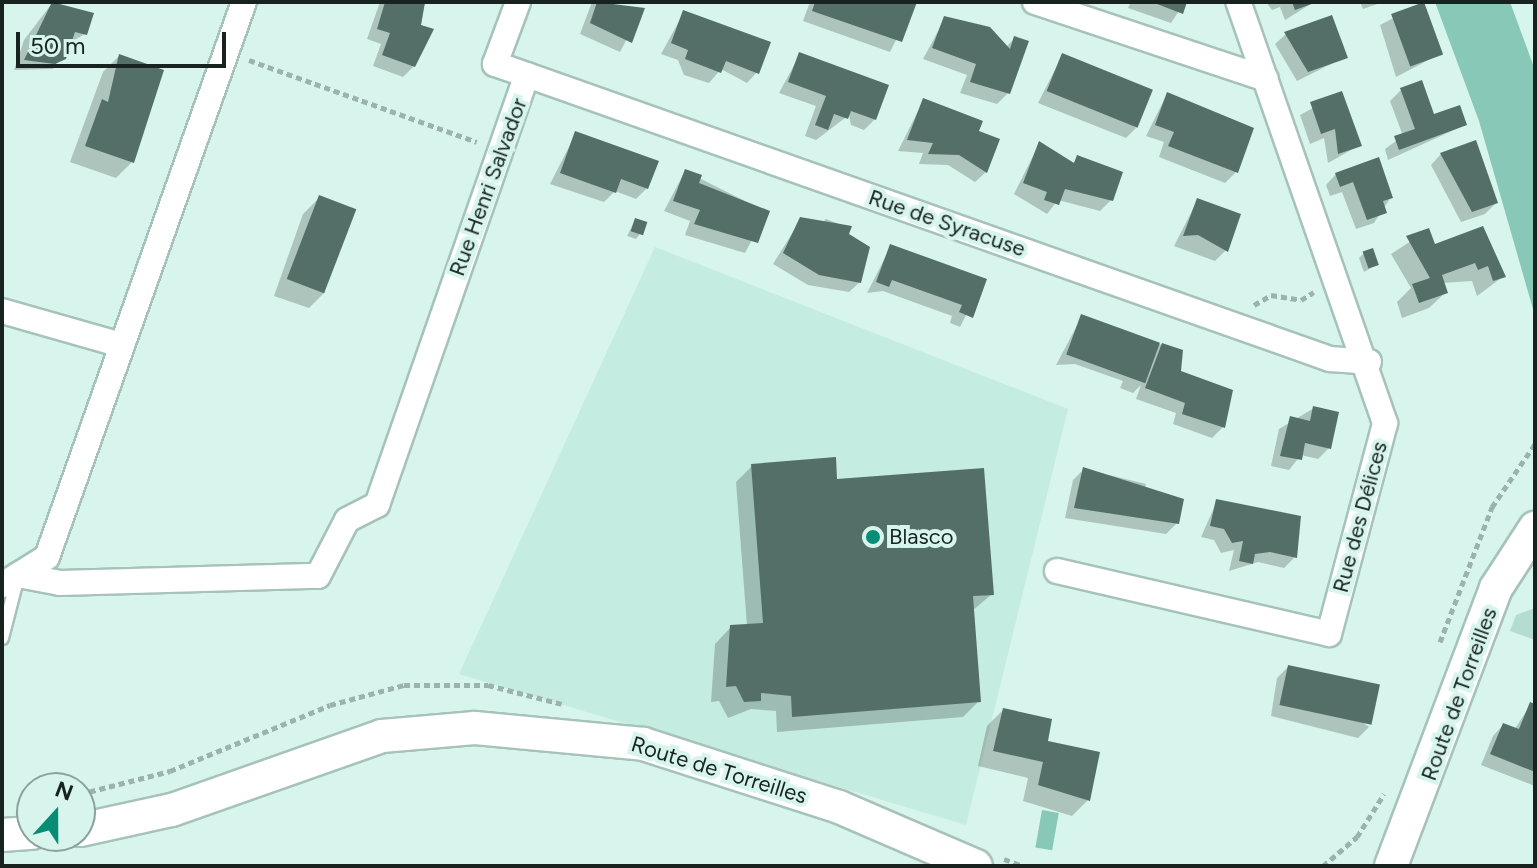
<!DOCTYPE html>
<html>
<head>
<meta charset="utf-8">
<style>
  body { margin:0 }
  #map { position:relative; width:1537px; height:868px; overflow:hidden; background:#d7f5ec; font-family:Figtree,sans-serif }
  div>[style] { position:absolute }
  .built>* { inset:0; background:#c5ece0 }
  .green>* { inset:0; background:#b3ddd0 }
  .water>* { inset:0; background:#87c8b6; transform-origin:0 0 }
  .shadow>* { inset:0; background:#0003 }
  .building>* { inset:0; background:#546f67; transform-origin:0 0 }
  .path>* { height:5px; margin-top:-2.5px; transform-origin:0; background:repeating-linear-gradient(90deg,#9bb3ac 0 6px,transparent 0 10px) }
  .roads { filter:drop-shadow(2px 0 #a6c2ba) drop-shadow(-2px 0 #a6c2ba) drop-shadow(0 2px #a6c2ba) drop-shadow(0 -2px #a6c2ba) }
  .service>* { height:12px; margin:-6px; padding:0 6px; transform-origin:6px; border-radius:6px; background:#fff }
  .minor>* { height:24px; margin:-12px; padding:0 12px; transform-origin:12px; border-radius:12px; background:#fff }
  .secondary>* { height:32px; margin:-16px; padding:0 16px; transform-origin:16px; border-radius:16px; background:#fff }
  .dots>* { width:22px; height:22px; translate:-50% -50%; box-sizing:border-box; border:4px solid #d7f5ec; border-radius:50% }
  span { translate:-50% -50%; white-space:nowrap; text-align:center; line-height:1.15; -webkit-text-stroke:8px #d7f5ec; paint-order:stroke }
  .street-label { font-size:22px; color:#182320 }
  .poi-label { font-size:22px; color:#182320 }
  .left { translate:0 -50%; text-align:left }
  .frame { position:absolute; inset:0; border:4px solid #182320; pointer-events:none }
  .north { position:absolute; left:16px; top:772px; width:80px; height:80px; box-sizing:border-box; background:#d7f5ec; border:2px solid #8ba19a; border-radius:50%; rotate:21deg; font-size:22px; font-weight:700; line-height:32px; text-align:center; color:#182320 }
  .north::after { content:''; display:block; margin:auto; width:28px; height:36px; background:#058d75; clip-path:polygon(50% 0,100% 100%,50% 72%,0 100%) }
  .scale { position:absolute; left:16px; top:32px; width:210px; height:36px; box-sizing:border-box; border:4px solid #182320; border-top:0; padding-left:10px; font-size:24px; line-height:28px; white-space:nowrap; color:#182320; -webkit-text-stroke:6px #d7f5ec; paint-order:stroke }
</style>
</head>
<body>
<div id="map">
  <div class="built">
    <div style="clip-path:polygon(655px 247px,1068px 409px,966px 825px,459px 674px)"></div>
  </div>
  <div class="green">
    <div style="clip-path:polygon(1535px 608px,1535px 640px,1510px 631px,1516px 615px)"></div>
  </div>
  <div class="water">
    <div style="clip-path:polygon(1435px 2px,1510px 2px,1535px 70px,1535px 316px,1479px 121px)"></div>
    <div style="left:1042px;top:810px;width:17px;height:38px;rotate:10deg"></div>
  </div>
  <div class="shadow">
    <div style="clip-path:polygon(53px 2px,92px 15px,85px 34px,69px 43px,53px 69px,14px 70px,24px 40px)"></div>
    <div style="clip-path:polygon(380px 2px,425px 2px,414px 66px,403px 77px,373px 66px,381px 44px,367px 39px)"></div>
    <div style="clip-path:polygon(592px 2px,642px 10px,620px 52px,580px 34px)"></div>
    <div style="clip-path:polygon(810px 2px,915px 2px,890px 52px,803px 21px)"></div>
    <div style="clip-path:polygon(1131px 2px,1185px 2px,1171px 23px,1128px 8px)"></div>
    <div style="clip-path:polygon(1266px 2px,1314px 2px,1285px 20px,1280px 7px,1272px 10px)"></div>
    <div style="clip-path:polygon(1360px 2px,1383px 2px,1363px 9px)"></div>
    <div style="clip-path:polygon(1422px 3px,1440px 54px,1396px 77px,1380px 25px)"></div>
    <div style="clip-path:polygon(684px 12px,757px 72px,747px 83px,721px 69px,709px 83px,684px 75px,678px 60px,661px 54px)"></div>
    <div style="clip-path:polygon(945px 18px,1004px 49px,1015px 38px,1008px 93px,997px 104px,960px 93px,967px 75px,923px 59px)"></div>
    <div style="clip-path:polygon(1286px 34px,1345px 57px,1297px 81px,1275px 44px)"></div>
    <div style="clip-path:polygon(800px 54px,875px 119px,864px 130px,851px 125px,849px 115px,816px 140px,805px 136px,816px 106px,779px 93px)"></div>
    <div style="clip-path:polygon(119px 56px,161px 71px,132px 162px,116px 178px,70px 162px,103px 72px)"></div>
    <div style="clip-path:polygon(1062px 56px,1136px 128px,1126px 138px,1038px 103px)"></div>
    <div style="clip-path:polygon(1401px 90px,1433px 117px,1465px 125px,1388px 160px,1385px 149px,1403px 136px,1390px 101px)"></div>
    <div style="clip-path:polygon(1341px 93px,1360px 145px,1328px 163px,1324px 138px,1310px 144px,1300px 115px)"></div>
    <div style="clip-path:polygon(1167px 94px,1182px 107px,1225px 116px,1236px 172px,1225px 183px,1159px 157px,1164px 142px,1146px 136px)"></div>
    <div style="clip-path:polygon(923px 101px,976px 133px,986px 172px,975px 182px,948px 165px,919px 164px,923px 153px,898px 151px)"></div>
    <div style="clip-path:polygon(576px 133px,647px 188px,636px 199px,615px 191px,604px 202px,550px 184px)"></div>
    <div style="clip-path:polygon(1039px 144px,1072px 164px,1078px 158px,1111px 200px,1100px 211px,1058px 200px,1047px 214px,1014px 194px)"></div>
    <div style="clip-path:polygon(1441px 154px,1496px 203px,1485px 214px,1461px 222px,1431px 165px)"></div>
    <div style="clip-path:polygon(685px 171px,767px 212px,745px 253px,685px 235px,690px 221px,664px 211px)"></div>
    <div style="clip-path:polygon(1336px 174px,1391px 197px,1374px 223px,1356px 229px,1342px 192px,1330px 196px,1326px 185px)"></div>
    <div style="clip-path:polygon(319px 198px,325px 292px,309px 308px,274px 296px,303px 214px)"></div>
    <div style="clip-path:polygon(1197px 201px,1226px 250px,1215px 261px,1174px 246px)"></div>
    <div style="clip-path:polygon(801px 219px,817px 228px,826px 219px,850px 228px,845px 240px,860px 282px,849px 292px,808px 285px,773px 264px)"></div>
    <div style="clip-path:polygon(635px 220px,640px 234px,636px 239px,627px 236px)"></div>
    <div style="clip-path:polygon(1482px 229px,1504px 276px,1477px 296px,1472px 281px,1442px 283px,1446px 292px,1429px 308px,1402px 318px,1397px 302px,1411px 288px,1391px 254px,1428px 230px,1434px 246px)"></div>
    <div style="clip-path:polygon(891px 246px,984px 280px,960px 327px,950px 323px,952px 316px,883px 291px,867px 293px)"></div>
    <div style="clip-path:polygon(1364px 253px,1376px 265px,1364px 272px,1359px 258px)"></div>
    <div style="clip-path:polygon(1080px 320px,1162px 345px,1179px 373px,1231px 392px,1223px 427px,1212px 438px,1173px 424px,1176px 413px,1136px 399px,1141px 385px,1133px 393px,1120px 388px,1123px 381px,1075px 364px,1056px 365px)"></div>
    <div style="clip-path:polygon(1314px 408px,1329px 448px,1318px 459px,1301px 455px,1289px 470px,1271px 466px,1279px 429px)"></div>
    <div style="clip-path:polygon(752px 466px,836px 481px,992px 594px,972px 611px,979px 701px,963px 717px,777px 732px,776px 711px,751px 709px,728px 718px,719px 701px,711px 702px,715px 644px,731px 627px,747px 626px,736px 482px)"></div>
    <div style="clip-path:polygon(1084px 469px,1146px 484px,1144px 493px,1177px 523px,1166px 534px,1065px 518px,1073px 480px)"></div>
    <div style="clip-path:polygon(1217px 501px,1295px 557px,1284px 568px,1258px 562px,1229px 571px,1234px 550px,1221px 553px,1214px 540px,1201px 537px)"></div>
    <div style="clip-path:polygon(1288px 667px,1369px 727px,1358px 738px,1271px 716px,1277px 678px)"></div>
    <div style="clip-path:polygon(1531px 704px,1535px 706px,1535px 786px,1481px 765px,1493px 736px,1503px 725px,1514px 730px)"></div>
    <div style="clip-path:polygon(1003px 710px,1045px 743px,1088px 800px,1072px 816px,1023px 801px,1028px 778px,978px 766px,987px 726px)"></div>
  </div>
  <div class="building">
    <div style="clip-path:polygon(52px 2px,94px 13px,87px 35px,75px 32px,66px 59px,55px 64px,24px 60px)"></div>
    <div style="clip-path:polygon(385px 2px,425px 2px,421px 25px,434px 29px,415px 67px,382px 55px,390px 33px,377px 29px)"></div>
    <div style="clip-path:polygon(597px 2px,645px 8px,632px 43px,590px 23px)"></div>
    <div style="clip-path:polygon(815px 2px,917px 2px,902px 42px,812px 11px)"></div>
    <div style="clip-path:polygon(1152px 2px,1187px 2px,1183px 14px)"></div>
    <div style="clip-path:polygon(1292px 2px,1317px 2px,1295px 10px)"></div>
    <div style="left:1424px;top:2px;width:56px;height:35px;rotate:70deg"></div>
    <div style="clip-path:polygon(683px 10px,771px 42px,759px 74px,726px 61px,721px 73px,685px 59px,688px 50px,671px 43px)"></div>
    <div style="clip-path:polygon(1332px 15px,1348px 58px,1308px 72px,1284px 32px)"></div>
    <div style="clip-path:polygon(944px 16px,990px 27px,1010px 49px,1014px 36px,1029px 41px,1010px 94px,970px 82px,976px 64px,932px 48px)"></div>
    <div style="clip-path:polygon(799px 52px,889px 85px,876px 120px,851px 111px,848px 119px,834px 114px,828px 130px,815px 125px,826px 96px,788px 82px)"></div>
    <div style="left:1062px;top:53px;width:98px;height:41px;rotate:22deg"></div>
    <div style="clip-path:polygon(119px 54px,164px 70px,134px 163px,85px 146px,102px 99px,108px 102px)"></div>
    <div style="clip-path:polygon(1422px 80px,1434px 114px,1460px 105px,1467px 125px,1399px 150px,1394px 136px,1415px 129px,1400px 88px)"></div>
    <div style="clip-path:polygon(1342px 91px,1362px 146px,1338px 154px,1335px 129px,1321px 134px,1310px 102px)"></div>
    <div style="clip-path:polygon(1167px 92px,1254px 128px,1238px 173px,1168px 146px,1174px 132px,1155px 125px)"></div>
    <div style="clip-path:polygon(923px 98px,983px 121px,979px 131px,1000px 139px,987px 173px,959px 155px,928px 154px,933px 143px,907px 140px)"></div>
    <div style="clip-path:polygon(575px 131px,659px 161px,648px 189px,621px 179px,616px 193px,560px 173px)"></div>
    <div style="clip-path:polygon(1476px 140px,1498px 203px,1472px 212px,1440px 153px)"></div>
    <div style="clip-path:polygon(1039px 141px,1074px 163px,1077px 155px,1123px 172px,1113px 201px,1065px 189px,1059px 205px,1044px 200px,1047px 192px,1023px 183px)"></div>
    <div style="clip-path:polygon(1379px 157px,1393px 198px,1383px 201px,1387px 213px,1367px 220px,1353px 182px,1340px 187px,1335px 173px)"></div>
    <div style="clip-path:polygon(685px 169px,702px 175px,699px 183px,770px 211px,758px 243px,694px 224px,700px 210px,673px 201px)"></div>
    <div style="left:319px;top:195px;width:40px;height:90px;rotate:21deg"></div>
    <div style="clip-path:polygon(1197px 198px,1241px 214px,1228px 252px,1198px 235px,1183px 236px)"></div>
    <div style="clip-path:polygon(800px 217px,852px 226px,849px 234px,870px 247px,861px 283px,819px 275px,783px 253px)"></div>
    <div style="left:635px;top:218px;width:13px;height:14px;rotate:18deg"></div>
    <div style="clip-path:polygon(1483px 226px,1506px 277px,1493px 281px,1488px 266px,1478px 270px,1475px 263px,1442px 275px,1448px 293px,1419px 303px,1412px 284px,1430px 278px,1406px 236px,1429px 228px,1435px 244px)"></div>
    <div style="clip-path:polygon(890px 244px,987px 279px,973px 318px,959px 312px,962px 305px,892px 280px,889px 287px,876px 282px)"></div>
    <div style="left:1373px;top:248px;width:18px;height:11px;rotate:71deg"></div>
    <div style="left:1081px;top:314px;width:84px;height:43px;rotate:20deg"></div>
    <div style="clip-path:polygon(1162px 343px,1183px 350px,1181px 371px,1233px 390px,1225px 428px,1182px 414px,1185px 403px,1145px 388px)"></div>
    <div style="clip-path:polygon(1313px 406px,1339px 412px,1331px 449px,1305px 443px,1302px 460px,1280px 456px,1290px 416px,1310px 421px)"></div>
    <div style="clip-path:polygon(836px 457px,837px 479px,984px 468px,994px 595px,973px 596px,981px 702px,792px 717px,791px 696px,761px 693px,761px 701px,744px 702px,736px 686px,726px 687px,730px 625px,763px 623px,751px 464px)"></div>
    <div style="clip-path:polygon(1083px 467px,1184px 499px,1179px 524px,1074px 508px)"></div>
    <div style="clip-path:polygon(1216px 499px,1301px 516px,1297px 558px,1270px 552px,1255px 554px,1253px 564px,1239px 561px,1243px 541px,1232px 543px,1224px 529px,1210px 526px)"></div>
    <div style="left:1288px;top:665px;width:94px;height:41px;rotate:12deg"></div>
    <div style="clip-path:polygon(1530px 702px,1535px 704px,1535px 772px,1490px 754px,1503px 723px,1519px 729px)"></div>
    <div style="clip-path:polygon(1003px 708px,1052px 719px,1048px 741px,1100px 752px,1090px 801px,1038px 785px,1043px 762px,993px 751px)"></div>
  </div>
  <div class="path">
    <div style="left:249px;top:60px;width:242px;rotate:19.8deg"></div>
    <div style="left:1254px;top:305px;width:20px;rotate:-30deg"></div>
    <div style="left:1271px;top:295px;width:30px;rotate:9deg"></div>
    <div style="left:1301px;top:300px;width:15px;rotate:-32deg"></div>
    <div style="left:1440px;top:642px;width:145px;rotate:-68.9deg"></div>
    <div style="left:1492px;top:507px;width:76px;rotate:-55.7deg"></div>
    <div style="left:80px;top:794px;width:93px;rotate:-14.3deg"></div>
    <div style="left:170px;top:771px;width:173px;rotate:-22.4deg"></div>
    <div style="left:330px;top:705px;width:77px;rotate:-15.1deg"></div>
    <div style="left:404px;top:685px;width:84px"></div>
    <div style="left:488px;top:685px;width:76px;rotate:14.4deg"></div>
    <div style="left:1004px;top:859px;width:20px;rotate:20deg"></div>
    <div style="left:1323px;top:866px;width:45px;rotate:-40.5deg"></div>
    <div style="left:1357px;top:837px;width:51px;rotate:-57.9deg"></div>
  </div>
  <div class="roads">
    <div class="service">
      <div style="left:2px;top:638px;width:64px;rotate:-75.5deg"></div>
    </div>
    <div class="minor">
      <div style="left:1035px;top:2px;width:243px;rotate:18.4deg"></div>
      <div style="left:527px;top:75px;width:852px;rotate:19.48deg"></div>
      <div style="left:1330px;top:359px;width:39px;rotate:4deg"></div>
      <div style="left:2px;top:311px;width:124px;rotate:15.9deg"></div>
      <div style="left:1057px;top:571px;width:279px;rotate:13deg"></div>
      <div style="left:1329px;top:634px;width:218px;rotate:-75.1deg"></div>
      <div style="left:1385px;top:423px;width:446px;rotate:-109.2deg"></div>
      <div style="left:18px;top:575px;width:43px;rotate:10.8deg"></div>
      <div style="left:60px;top:583px;width:258px;rotate:-1.6deg"></div>
      <div style="left:318px;top:576px;width:63px;rotate:-62.6deg"></div>
      <div style="left:347px;top:520px;width:34px;rotate:-27deg"></div>
      <div style="left:377px;top:505px;width:455px;rotate:-70.8deg"></div>
      <div style="left:527px;top:75px;width:34px;rotate:-161deg"></div>
      <div style="left:495px;top:64px;width:66px;rotate:-69.6deg"></div>
      <div style="left:2px;top:585px;width:53px;rotate:-31.9deg"></div>
      <div style="left:47px;top:557px;width:589px;rotate:-70.46deg"></div>
    </div>
    <div class="secondary">
      <div style="left:80px;top:830px;width:94px;rotate:-12.3deg"></div>
      <div style="left:172px;top:810px;width:223px;rotate:-19.4deg"></div>
      <div style="left:382px;top:736px;width:93px;rotate:-4.9deg"></div>
      <div style="left:475px;top:728px;width:169px;rotate:5.4deg"></div>
      <div style="left:643px;top:744px;width:206px;rotate:17.8deg"></div>
      <div style="left:839px;top:807px;width:149px;rotate:23.3deg"></div>
      <div style="left:2px;top:835px;width:30px;rotate:-4deg"></div>
      <div style="left:1391px;top:866px;width:297px;rotate:-69.3deg"></div>
      <div style="left:1496px;top:588px;width:72px;rotate:-57deg"></div>
    </div>
  </div>
  <div class="dots">
    <div style="left:873px;top:537px;background:#058d75"></div>
  </div>
  <div class="street-label">
    <span style="left:488px;top:187px;rotate:-70deg">Rue Henri Salvador</span>
    <span style="left:947px;top:223px;rotate:19deg">Rue de Syracuse</span>
    <span style="left:1360px;top:517px;rotate:-75deg">Rue des Délices</span>
    <span style="left:1459px;top:694px;rotate:-70deg">Route de Torreilles</span>
    <span style="left:719px;top:770px;rotate:17deg">Route de Torreilles</span>
  </div>
  <div class="poi-label">
    <span class="left" style="left:889px;top:537px">Blasco</span>
  </div>
  <div class="frame"></div>
  <div class="north">N</div>
  <div class="scale">50 m</div>
</div>
</body>
</html>
